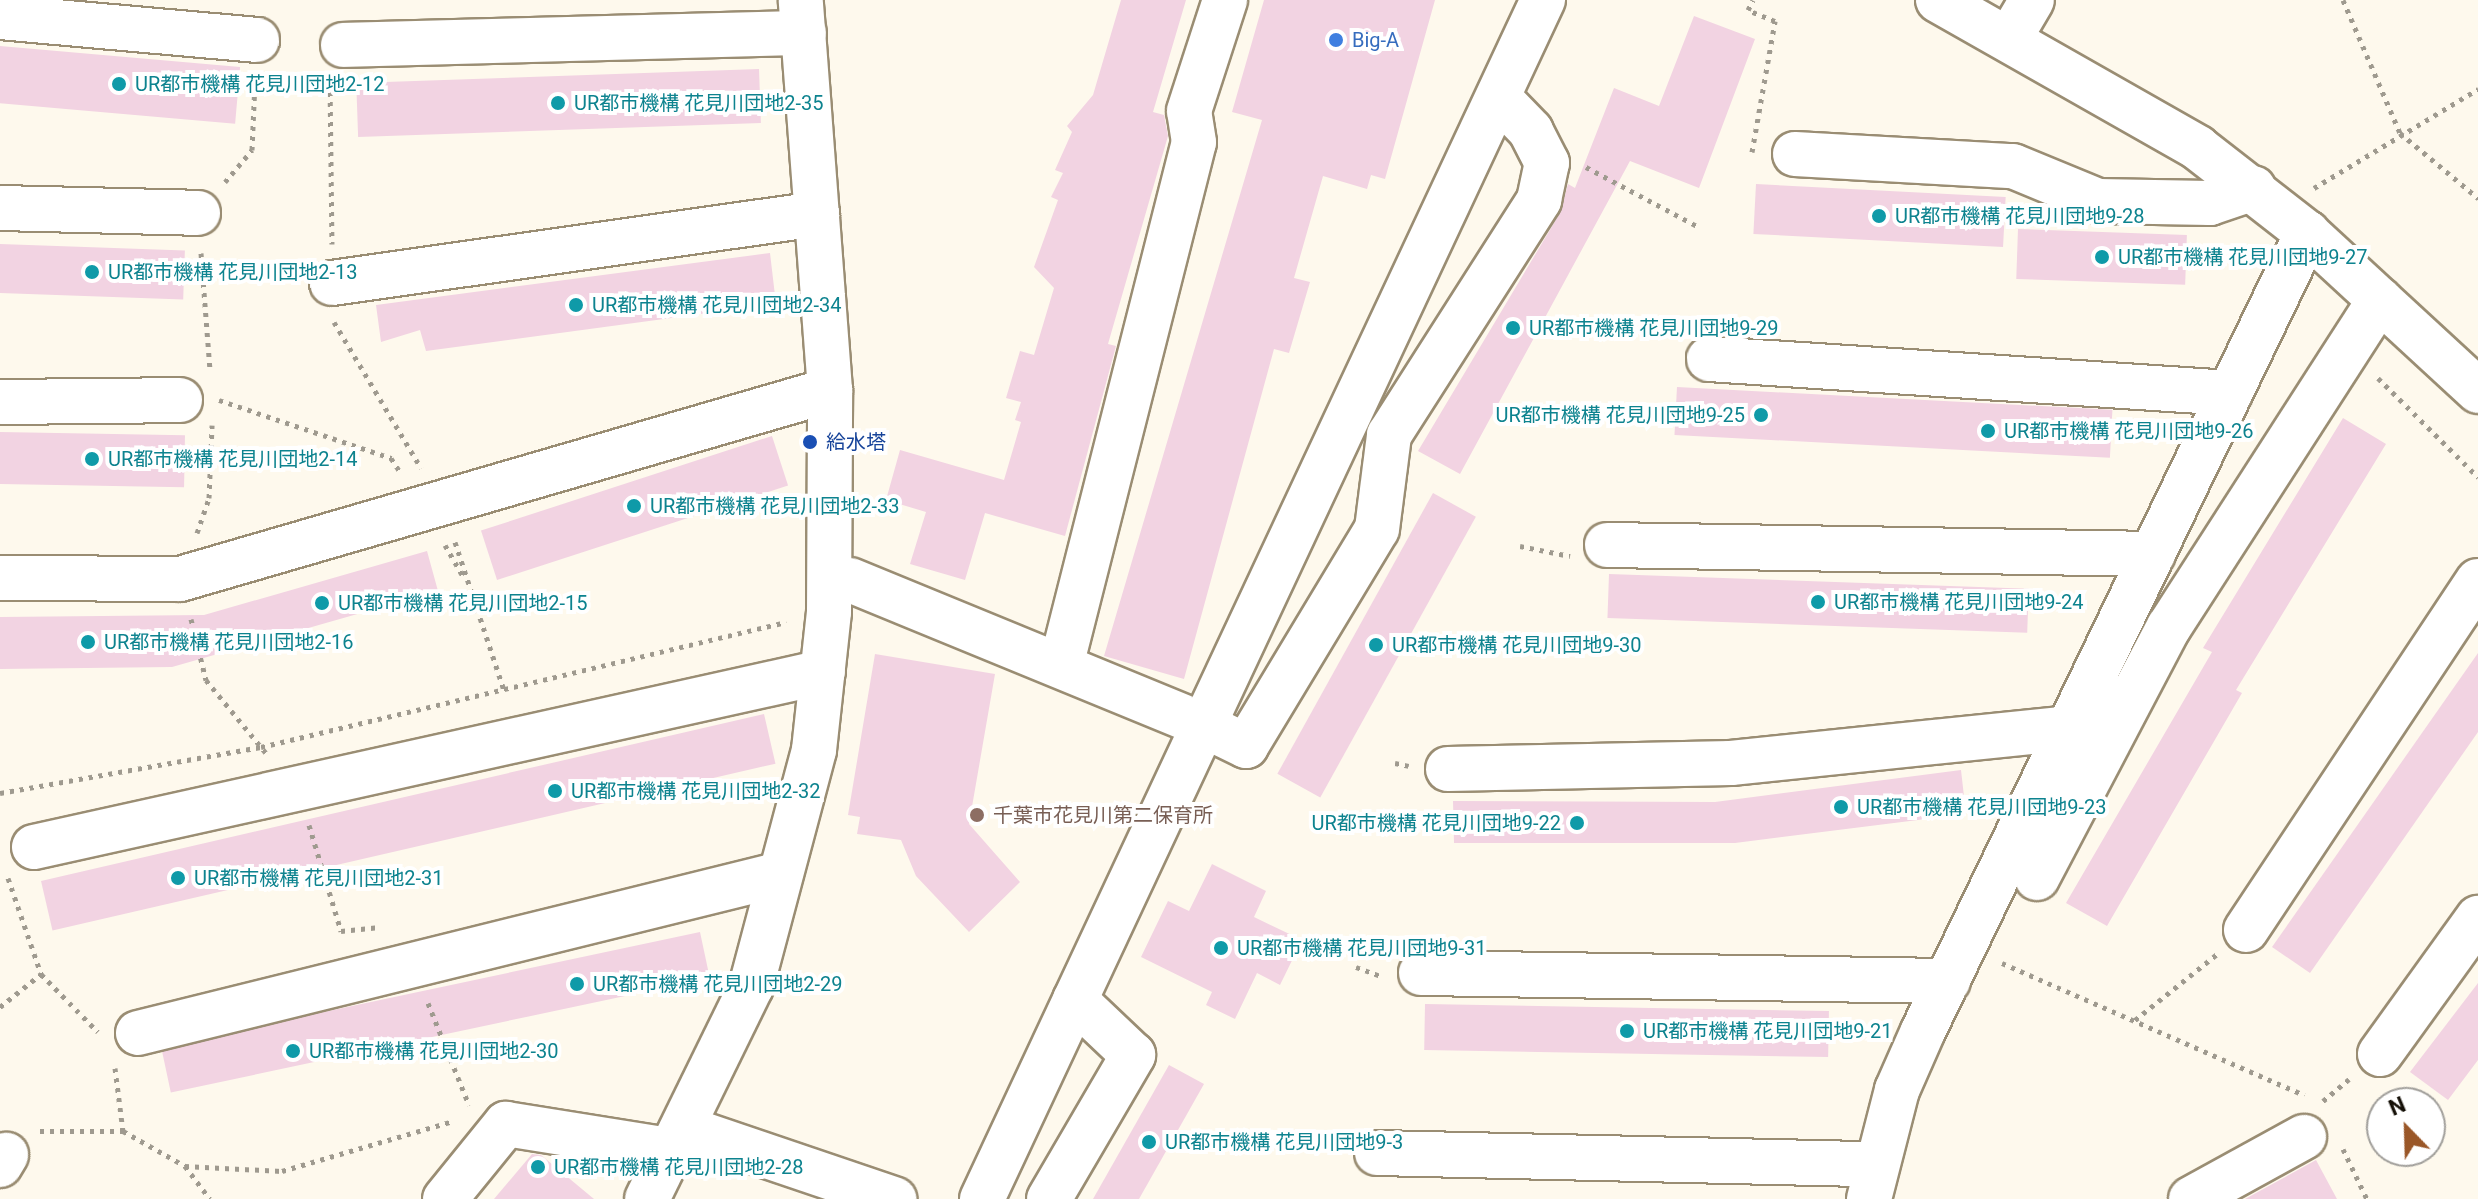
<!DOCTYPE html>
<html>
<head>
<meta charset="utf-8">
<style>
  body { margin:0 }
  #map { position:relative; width:2478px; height:1199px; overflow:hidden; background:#fef9ed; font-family:Roboto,"Noto Sans JP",sans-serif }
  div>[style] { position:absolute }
  .building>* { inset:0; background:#f2d3e2; transform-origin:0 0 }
  .path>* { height:5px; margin-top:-2.5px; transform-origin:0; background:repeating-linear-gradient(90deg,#9f9a8f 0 4px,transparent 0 10px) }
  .roads { filter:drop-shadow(2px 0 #9a8d73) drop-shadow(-2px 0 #9a8d73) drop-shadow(0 2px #9a8d73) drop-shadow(0 -2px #9a8d73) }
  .minor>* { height:44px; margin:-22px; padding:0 22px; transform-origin:22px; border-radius:22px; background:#fff }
  .dots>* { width:22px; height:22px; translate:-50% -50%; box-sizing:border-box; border:4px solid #fff; border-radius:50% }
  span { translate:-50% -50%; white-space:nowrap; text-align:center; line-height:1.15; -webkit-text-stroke:8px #fff; paint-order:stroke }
  .shop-label { font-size:20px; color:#366cbe }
  .left { translate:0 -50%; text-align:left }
  .culture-label { font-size:20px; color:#0d838f }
  .right { translate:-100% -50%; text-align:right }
  .transit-label { font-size:20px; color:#164399 }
  .education-label { font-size:20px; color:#785e54 }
  .north { position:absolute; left:2366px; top:1087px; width:80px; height:80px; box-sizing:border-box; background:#fff; border:2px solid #a19f9b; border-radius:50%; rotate:337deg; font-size:22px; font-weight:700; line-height:32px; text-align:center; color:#140f06 }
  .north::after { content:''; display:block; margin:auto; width:28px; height:36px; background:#9a5728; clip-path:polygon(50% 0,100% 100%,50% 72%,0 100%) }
</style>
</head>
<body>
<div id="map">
  <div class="building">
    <div style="clip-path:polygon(1121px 0,1186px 0,1153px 112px,1164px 115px,1168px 136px,1108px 344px,1116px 346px,1065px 536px,985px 513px,965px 580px,910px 564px,926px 512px,886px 500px,900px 450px,1004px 480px,1021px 422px,1015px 420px,1021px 402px,1006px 398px,1020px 351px,1034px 355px,1054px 288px,1034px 267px,1058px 200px,1051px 197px,1063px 173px,1055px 170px,1072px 132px,1067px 126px,1093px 95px)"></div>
    <div style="clip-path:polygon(1264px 0,1435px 0,1385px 179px,1371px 175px,1367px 189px,1323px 176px,1294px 278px,1310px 282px,1289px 353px,1274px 349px,1184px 679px,1104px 656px,1262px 120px,1232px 112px)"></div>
    <div style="clip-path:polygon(1694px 16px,1755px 39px,1699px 188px,1630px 161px,1460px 474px,1418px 451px,1560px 213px,1568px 184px,1575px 188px,1614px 88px,1659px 106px)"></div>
    <div style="left:0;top:46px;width:241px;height:57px;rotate:5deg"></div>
    <div style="left:759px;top:69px;width:54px;height:403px;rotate:88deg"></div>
    <div style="left:1756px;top:184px;width:250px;height:50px;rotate:3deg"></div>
    <div style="left:2018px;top:229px;width:169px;height:50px;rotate:2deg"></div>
    <div style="left:0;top:244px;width:185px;height:49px;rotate:2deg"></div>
    <div style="clip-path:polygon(770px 253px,776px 304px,426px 351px,420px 330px,381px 342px,376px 305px)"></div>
    <div style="left:1677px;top:387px;width:436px;height:48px;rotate:3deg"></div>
    <div style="clip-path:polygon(2343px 418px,2386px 444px,2236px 690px,2242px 693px,2107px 926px,2066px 903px,2212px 652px,2203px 648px)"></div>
    <div style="left:0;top:432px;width:185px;height:52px;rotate:1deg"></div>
    <div style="left:772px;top:436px;width:52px;height:306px;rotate:72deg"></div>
    <div style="left:1433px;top:493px;width:49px;height:321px;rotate:29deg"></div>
    <div style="clip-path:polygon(427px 551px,438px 591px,172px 667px,0 669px,0 617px,204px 615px)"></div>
    <div style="left:1609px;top:574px;width:420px;height:44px;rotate:2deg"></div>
    <div style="clip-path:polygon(2478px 653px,2478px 732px,2310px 973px,2272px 947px)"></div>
    <div style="clip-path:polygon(875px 654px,995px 674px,969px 824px,1020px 882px,969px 932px,916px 876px,901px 840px,857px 834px,860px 817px,848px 815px)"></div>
    <div style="left:764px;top:714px;width:51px;height:742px;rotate:77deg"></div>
    <div style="clip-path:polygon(1961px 770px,1966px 814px,1735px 843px,1454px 843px,1453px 801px,1715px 802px)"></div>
    <div style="clip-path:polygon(1212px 864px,1266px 891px,1254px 917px,1302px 940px,1280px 985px,1257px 973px,1235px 1019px,1206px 1005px,1212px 992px,1141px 957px,1168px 901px,1189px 911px)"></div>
    <div style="left:700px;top:932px;width:47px;height:551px;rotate:78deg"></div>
    <div style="clip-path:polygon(2478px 983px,2478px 1060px,2448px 1100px,2410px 1072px)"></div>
    <div style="left:1425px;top:1004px;width:404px;height:46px;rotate:1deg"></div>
    <div style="clip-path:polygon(1169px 1065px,1204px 1084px,1139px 1199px,1093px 1199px)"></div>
    <div style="clip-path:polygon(532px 1154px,541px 1155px,594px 1199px,494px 1199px)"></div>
    <div style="clip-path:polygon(2316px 1160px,2337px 1199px,2245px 1199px)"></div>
  </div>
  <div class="path">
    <div style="left:2343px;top:0;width:145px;rotate:66.8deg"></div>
    <div style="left:2400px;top:133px;width:102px;rotate:39.8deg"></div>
    <div style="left:330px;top:82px;width:162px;rotate:89.3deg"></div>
    <div style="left:1752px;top:152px;width:133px;rotate:-80deg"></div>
    <div style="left:1775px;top:21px;width:29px;rotate:-158deg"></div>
    <div style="left:1748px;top:10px;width:11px;rotate:-63deg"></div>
    <div style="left:1586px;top:167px;width:128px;rotate:28deg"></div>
    <div style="left:225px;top:182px;width:42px;rotate:-49.8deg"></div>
    <div style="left:252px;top:150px;width:68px;rotate:-87.5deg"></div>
    <div style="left:2314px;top:188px;width:192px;rotate:-31.1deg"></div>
    <div style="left:201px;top:253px;width:118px;rotate:85.6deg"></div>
    <div style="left:334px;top:322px;width:170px;rotate:59.2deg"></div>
    <div style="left:2378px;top:378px;width:141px;rotate:44.7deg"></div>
    <div style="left:219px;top:400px;width:182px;rotate:18.6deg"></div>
    <div style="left:391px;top:458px;width:17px;rotate:57deg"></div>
    <div style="left:197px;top:533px;width:37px;rotate:-71deg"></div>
    <div style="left:209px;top:498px;width:73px;rotate:-87.6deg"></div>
    <div style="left:455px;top:542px;width:156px;rotate:71.7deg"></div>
    <div style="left:445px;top:545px;width:38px;rotate:60deg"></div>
    <div style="left:1520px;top:546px;width:51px;rotate:11.3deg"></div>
    <div style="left:191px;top:619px;width:63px;rotate:76.2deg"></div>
    <div style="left:206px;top:680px;width:94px;rotate:50.6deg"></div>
    <div style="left:1395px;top:763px;width:14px;rotate:12deg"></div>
    <div style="left:0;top:793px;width:265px;rotate:-10deg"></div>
    <div style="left:261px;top:747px;width:540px;rotate:-13.39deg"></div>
    <div style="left:309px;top:825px;width:111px;rotate:73.2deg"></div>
    <div style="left:341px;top:931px;width:39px;rotate:-6deg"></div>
    <div style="left:8px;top:878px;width:102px;rotate:71deg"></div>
    <div style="left:41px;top:974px;width:81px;rotate:45.5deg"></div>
    <div style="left:2002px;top:963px;width:330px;rotate:23.6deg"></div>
    <div style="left:1356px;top:967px;width:27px;rotate:20deg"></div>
    <div style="left:428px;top:1003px;width:110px;rotate:68.1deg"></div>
    <div style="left:0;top:1007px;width:53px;rotate:-38.8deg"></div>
    <div style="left:2135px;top:1020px;width:105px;rotate:-38.8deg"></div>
    <div style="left:115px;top:1068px;width:64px;rotate:82.8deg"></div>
    <div style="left:123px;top:1131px;width:71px;rotate:29.4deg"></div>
    <div style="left:185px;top:1166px;width:97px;rotate:3deg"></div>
    <div style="left:282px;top:1171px;width:178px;rotate:-16.3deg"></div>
    <div style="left:2323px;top:1101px;width:34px;rotate:-40deg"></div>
    <div style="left:40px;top:1131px;width:83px"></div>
    <div style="left:1315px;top:1138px;width:24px;rotate:12deg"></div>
    <div style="left:2343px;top:1149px;width:55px;rotate:64.4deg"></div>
    <div style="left:185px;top:1166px;width:41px;rotate:52.9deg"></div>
  </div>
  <div class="roads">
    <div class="minor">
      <div style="left:1938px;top:0;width:299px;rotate:29.6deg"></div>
      <div style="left:2198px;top:148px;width:138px;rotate:37.9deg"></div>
      <div style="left:2307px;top:233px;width:233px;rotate:42.7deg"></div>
      <div style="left:0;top:17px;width:258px;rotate:5.1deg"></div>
      <div style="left:2009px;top:39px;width:45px;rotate:-59.5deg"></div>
      <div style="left:343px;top:45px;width:461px;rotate:-1.5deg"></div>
      <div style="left:1795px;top:154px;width:218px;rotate:3.2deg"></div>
      <div style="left:2013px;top:166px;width:92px;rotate:22.4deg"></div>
      <div style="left:2098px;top:201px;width:112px;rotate:1deg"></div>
      <div style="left:2210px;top:203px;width:46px;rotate:-18.8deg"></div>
      <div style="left:0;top:208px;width:198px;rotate:1.4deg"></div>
      <div style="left:332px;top:283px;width:490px;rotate:-8.1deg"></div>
      <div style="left:1709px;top:359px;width:522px;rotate:3.73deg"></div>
      <div style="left:0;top:402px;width:180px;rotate:-0.6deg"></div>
      <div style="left:1607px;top:545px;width:546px;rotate:0.94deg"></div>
      <div style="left:0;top:578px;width:180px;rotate:0.3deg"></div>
      <div style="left:180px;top:579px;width:677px;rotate:-16.21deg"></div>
      <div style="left:850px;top:580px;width:359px;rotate:22.3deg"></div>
      <div style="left:1062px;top:662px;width:536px;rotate:-75.76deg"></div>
      <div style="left:1194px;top:142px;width:31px;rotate:-99deg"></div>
      <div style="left:1189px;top:111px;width:117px;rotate:-72deg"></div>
      <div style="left:1203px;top:725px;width:48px;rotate:26deg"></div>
      <div style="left:1246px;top:746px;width:253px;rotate:-58.9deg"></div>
      <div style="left:1377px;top:529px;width:95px;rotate:-82.7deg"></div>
      <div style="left:1389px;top:435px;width:279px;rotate:-57.4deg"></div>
      <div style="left:1539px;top:200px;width:38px;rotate:-78deg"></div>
      <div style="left:1547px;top:163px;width:36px;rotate:-117deg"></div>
      <div style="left:1531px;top:131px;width:47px;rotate:-134.1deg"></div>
      <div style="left:1448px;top:769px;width:283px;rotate:-1.2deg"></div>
      <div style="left:1731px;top:763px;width:340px;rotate:-5.9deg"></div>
      <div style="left:34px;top:847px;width:808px;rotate:-12.51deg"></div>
      <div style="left:2037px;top:878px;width:284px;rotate:-62.3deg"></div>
      <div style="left:2169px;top:627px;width:389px;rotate:-57.2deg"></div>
      <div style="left:2246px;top:930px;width:419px;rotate:-56.4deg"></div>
      <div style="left:1421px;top:973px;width:527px;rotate:0.87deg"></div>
      <div style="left:138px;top:1033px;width:662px;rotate:-13.89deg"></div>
      <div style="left:2380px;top:1054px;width:168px;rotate:-54.2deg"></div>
      <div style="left:687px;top:1129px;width:219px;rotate:18.7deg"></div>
      <div style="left:1377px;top:1153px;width:499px;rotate:1.3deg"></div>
      <div style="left:0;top:1165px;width:12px;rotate:-59deg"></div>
      <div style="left:445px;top:1199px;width:97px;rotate:-50.9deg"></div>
      <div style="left:506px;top:1124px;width:171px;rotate:9.1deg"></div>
      <div style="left:647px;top:1199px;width:236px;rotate:-63.9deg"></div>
      <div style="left:751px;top:987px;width:245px;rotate:-75.1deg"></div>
      <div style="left:814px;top:750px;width:139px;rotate:-83.8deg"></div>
      <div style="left:829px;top:612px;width:222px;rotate:-89.7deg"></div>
      <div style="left:830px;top:390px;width:391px;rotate:-94.3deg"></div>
      <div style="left:982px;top:1199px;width:1324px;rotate:-64.93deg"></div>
      <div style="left:1049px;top:1199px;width:167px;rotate:-59.7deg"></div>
      <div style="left:1133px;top:1055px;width:80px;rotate:-136.5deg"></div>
      <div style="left:1869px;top:1199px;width:113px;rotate:-75.6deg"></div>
      <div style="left:1897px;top:1090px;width:64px;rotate:-66.2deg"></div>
      <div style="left:1923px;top:1031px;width:886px;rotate:-64.3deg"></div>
      <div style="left:2191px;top:1199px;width:129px;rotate:-28.8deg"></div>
    </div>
  </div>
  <div class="dots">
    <div style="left:1336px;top:40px;background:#3f7fe0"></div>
    <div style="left:119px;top:84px;background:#0f9aa8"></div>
    <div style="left:558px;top:103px;background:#0f9aa8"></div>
    <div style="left:1879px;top:216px;background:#0f9aa8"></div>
    <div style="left:2102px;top:257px;background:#0f9aa8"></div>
    <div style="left:92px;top:272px;background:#0f9aa8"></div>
    <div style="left:576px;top:305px;background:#0f9aa8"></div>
    <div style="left:1513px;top:328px;background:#0f9aa8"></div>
    <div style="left:1761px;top:415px;background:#0f9aa8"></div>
    <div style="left:1988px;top:431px;background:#0f9aa8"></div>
    <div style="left:810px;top:442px;background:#1a4fb4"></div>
    <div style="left:92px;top:459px;background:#0f9aa8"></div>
    <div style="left:634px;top:506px;background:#0f9aa8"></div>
    <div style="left:1818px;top:602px;background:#0f9aa8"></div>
    <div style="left:322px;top:603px;background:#0f9aa8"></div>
    <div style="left:88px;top:642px;background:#0f9aa8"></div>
    <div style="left:1376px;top:645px;background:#0f9aa8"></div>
    <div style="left:555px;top:791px;background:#0f9aa8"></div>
    <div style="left:1841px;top:807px;background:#0f9aa8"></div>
    <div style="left:977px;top:815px;background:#8d6e63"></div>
    <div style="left:1577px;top:823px;background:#0f9aa8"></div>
    <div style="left:178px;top:878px;background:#0f9aa8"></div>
    <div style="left:1221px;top:948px;background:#0f9aa8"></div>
    <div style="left:577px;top:984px;background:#0f9aa8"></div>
    <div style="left:1627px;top:1031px;background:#0f9aa8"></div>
    <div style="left:293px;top:1051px;background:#0f9aa8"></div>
    <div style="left:1149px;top:1142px;background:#0f9aa8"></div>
    <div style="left:538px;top:1167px;background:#0f9aa8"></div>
  </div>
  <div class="shop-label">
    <span class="left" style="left:1352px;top:40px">Big-A</span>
  </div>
  <div class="culture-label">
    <span class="left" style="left:135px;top:84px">UR都市機構 花見川団地2-12</span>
    <span class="left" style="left:574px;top:103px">UR都市機構 花見川団地2-35</span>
    <span class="left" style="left:1895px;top:216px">UR都市機構 花見川団地9-28</span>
    <span class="left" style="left:2118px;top:257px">UR都市機構 花見川団地9-27</span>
    <span class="left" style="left:108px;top:272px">UR都市機構 花見川団地2-13</span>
    <span class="left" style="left:592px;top:305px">UR都市機構 花見川団地2-34</span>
    <span class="left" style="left:1529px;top:328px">UR都市機構 花見川団地9-29</span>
    <span class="right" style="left:1745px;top:415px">UR都市機構 花見川団地9-25</span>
    <span class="left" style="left:2004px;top:431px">UR都市機構 花見川団地9-26</span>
    <span class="left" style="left:108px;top:459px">UR都市機構 花見川団地2-14</span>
    <span class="left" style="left:650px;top:506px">UR都市機構 花見川団地2-33</span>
    <span class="left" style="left:1834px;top:602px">UR都市機構 花見川団地9-24</span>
    <span class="left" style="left:338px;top:603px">UR都市機構 花見川団地2-15</span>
    <span class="left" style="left:104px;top:642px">UR都市機構 花見川団地2-16</span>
    <span class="left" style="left:1392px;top:645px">UR都市機構 花見川団地9-30</span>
    <span class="left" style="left:571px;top:791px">UR都市機構 花見川団地2-32</span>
    <span class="left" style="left:1857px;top:807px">UR都市機構 花見川団地9-23</span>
    <span class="right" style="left:1561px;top:823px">UR都市機構 花見川団地9-22</span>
    <span class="left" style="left:194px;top:878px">UR都市機構 花見川団地2-31</span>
    <span class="left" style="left:1237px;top:948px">UR都市機構 花見川団地9-31</span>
    <span class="left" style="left:593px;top:984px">UR都市機構 花見川団地2-29</span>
    <span class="left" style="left:1643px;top:1031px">UR都市機構 花見川団地9-21</span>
    <span class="left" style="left:309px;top:1051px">UR都市機構 花見川団地2-30</span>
    <span class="left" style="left:1165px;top:1142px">UR都市機構 花見川団地9-3</span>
    <span class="left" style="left:554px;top:1167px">UR都市機構 花見川団地2-28</span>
  </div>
  <div class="transit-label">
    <span class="left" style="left:826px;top:442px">給水塔</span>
  </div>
  <div class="education-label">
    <span class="left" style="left:993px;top:815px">千葉市花見川第二保育所</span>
  </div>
  <div class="north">N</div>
</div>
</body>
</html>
